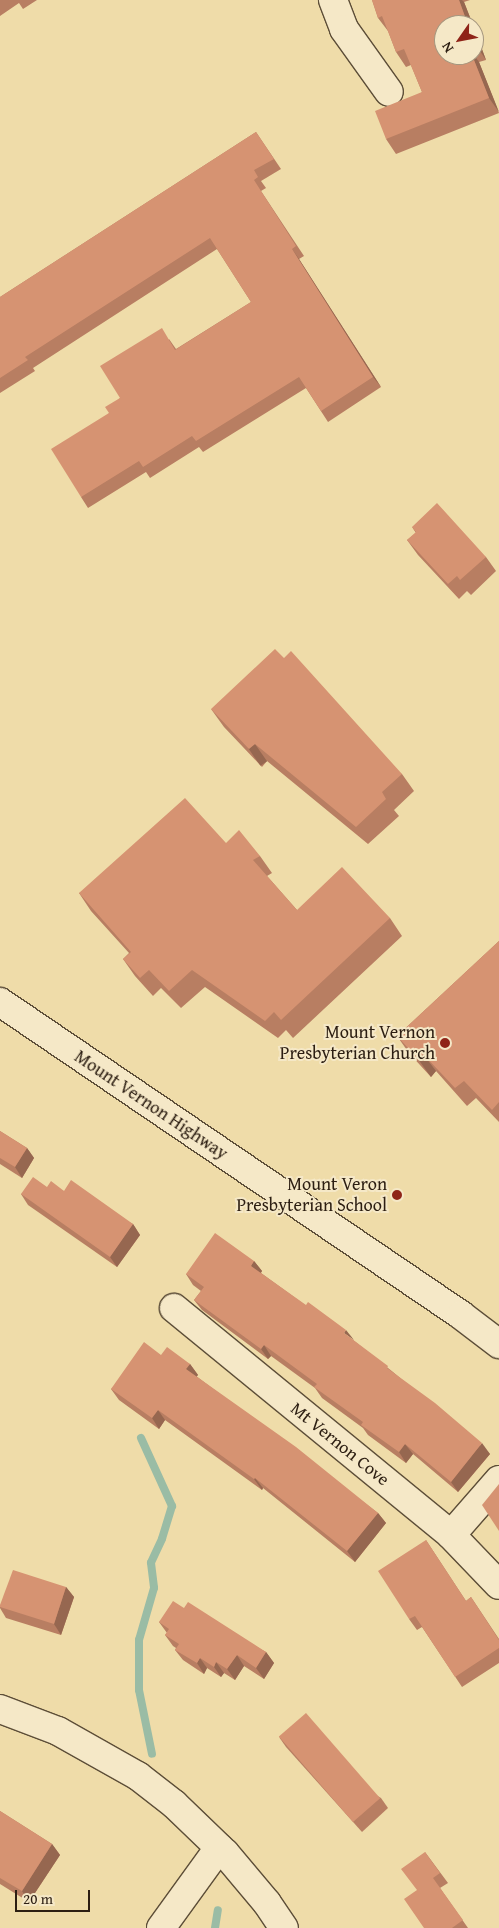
<!DOCTYPE html>
<html>
<head>
<meta charset="utf-8">
<style>
  body { margin:0 }
  #map { position:relative; width:499px; height:1928px; overflow:hidden; background:#efdca9; font-family:"Gentium Book Plus",serif }
  div>[style] { position:absolute }
  .stream>* { height:8px; margin:-4px; padding:0 4px; transform-origin:4px; border-radius:4px; background:#9abca5 }
  .roads { filter:drop-shadow(1px 0 #5d4e38) drop-shadow(-1px 0 #5d4e38) drop-shadow(0 1px #5d4e38) drop-shadow(0 -1px #5d4e38) }
  .minor>* { height:28px; margin:-14px; padding:0 14px; transform-origin:14px; border-radius:14px; background:#f5e8c7 }
  .secondary>* { height:28px; margin:-14px; padding:0 14px; transform-origin:14px; border-radius:14px; background:#f5e8c7 }
  .wall>* { inset:0; background:#b87e62 }
  .shaded-wall>* { inset:0; background:#966750; transform-origin:0 0 }
  .building>* { inset:0; background:#d69372; transform-origin:0 0 }
  .dots>* { width:14px; height:14px; translate:-50% -50%; box-sizing:border-box; border:2px solid #f5e8c7; border-radius:50% }
  span { translate:-50% -50%; white-space:nowrap; text-align:center; line-height:1.15; -webkit-text-stroke:4px #f5e8c7; paint-order:stroke }
  .poi-label { font-size:18px; color:#2c1e12 }
  .right { translate:-100% -50%; text-align:right }
  .street-label { font-size:18px; color:#2c1e12 }
  .north { position:absolute; left:434px; top:15px; width:50px; height:50px; box-sizing:border-box; background:#f5e8c7; border:1px solid #a5977f; border-radius:50%; rotate:237deg; font-size:14px; font-weight:700; line-height:20px; text-align:center; color:#2c1e12 }
  .north::after { content:''; display:block; margin:auto; width:18px; height:22px; background:#8f2418; clip-path:polygon(50% 0,100% 100%,50% 72%,0 100%) }
  .scale { position:absolute; left:15px; top:1890px; width:75px; height:22px; box-sizing:border-box; border:2px solid #2c1e12; border-top:0; padding-left:6px; font-size:15px; line-height:18px; white-space:nowrap; color:#2c1e12; -webkit-text-stroke:4px #f5e8c7; paint-order:stroke }
</style>
</head>
<body>
<div id="map">
  <div class="stream">
    <div style="left:141px;top:1438px;width:75px;rotate:65.5deg"></div>
    <div style="left:172px;top:1506px;width:34px;rotate:107deg"></div>
    <div style="left:162px;top:1539px;width:26px;rotate:115deg"></div>
    <div style="left:151px;top:1563px;width:25px;rotate:83deg"></div>
    <div style="left:154px;top:1588px;width:54px;rotate:106.1deg"></div>
    <div style="left:139px;top:1640px;width:50px;rotate:90deg"></div>
    <div style="left:139px;top:1690px;width:65px;rotate:78.5deg"></div>
    <div style="left:215px;top:1928px;width:18px;rotate:-81deg"></div>
  </div>
  <div class="roads">
    <div class="minor">
      <div style="left:333px;top:0;width:31px;rotate:69deg"></div>
      <div style="left:344px;top:29px;width:77px;rotate:54.5deg"></div>
      <div style="left:174px;top:1308px;width:358px;rotate:39.3deg"></div>
      <div style="left:451px;top:1535px;width:69px;rotate:46.2deg"></div>
      <div style="left:451px;top:1535px;width:73px;rotate:-48.9deg"></div>
      <div style="left:0;top:1709px;width:62px;rotate:20.8deg"></div>
      <div style="left:58px;top:1731px;width:92px;rotate:29.4deg"></div>
      <div style="left:138px;top:1776px;width:46px;rotate:37.9deg"></div>
      <div style="left:174px;top:1804px;width:71px;rotate:43.9deg"></div>
      <div style="left:225px;top:1853px;width:65px;rotate:50deg"></div>
      <div style="left:267px;top:1903px;width:30px;rotate:56deg"></div>
      <div style="left:161px;top:1928px;width:99px;rotate:-54.1deg"></div>
    </div>
    <div class="secondary">
      <div style="left:0;top:1002px;width:557px;rotate:34.17deg"></div>
      <div style="left:461px;top:1315px;width:48px;rotate:37.3deg"></div>
    </div>
  </div>
  <div class="wall">
    <div style="clip-path:polygon(0 0,37px 0,23px 9px,19px 3px,0 16px)"></div>
    <div style="clip-path:polygon(372px 0,470px 0,464px 2px,473px 25px,444px 25px,474px 55px,474px 28px,486px 60px,479px 62px,499px 113px,396px 154px,386px 139px,422px 92px,411px 65px,406px 67px,396px 52px,388px 31px,378px 18px)"></div>
    <div style="clip-path:polygon(256px 132px,281px 169px,261px 181px,266px 188px,261px 191px,304px 256px,299px 259px,381px 387px,328px 422px,306px 388px,203px 452px,199px 447px,150px 478px,146px 472px,88px 508px,81px 497px,109px 413px,120px 398px,169px 339px,176px 349px,251px 302px,217px 249px,33px 368px,35px 371px,0 393px,0 297px)"></div>
    <div style="clip-path:polygon(412px 527px,486px 557px,496px 571px,471px 595px,467px 591px,459px 599px,418px 555px,407px 540px,416px 533px)"></div>
    <div style="clip-path:polygon(211px 709px,402px 774px,414px 791px,394px 810px,399px 816px,368px 844px,267px 761px,262px 767px,224px 727px)"></div>
    <div style="clip-path:polygon(226px 843px,260px 856px,272px 873px,267px 876px,297px 910px,390px 918px,402px 936px,293px 1038px,286px 1030px,278px 1038px,205px 987px,181px 1008px,161px 988px,153px 996px,135px 976px,123px 959px,129px 953px,91px 911px,79px 893px)"></div>
    <div style="clip-path:polygon(499px 941px,499px 1122px,476px 1098px,467px 1106px,436px 1071px,431px 1077px,409px 1053px,397px 1036px)"></div>
    <div style="clip-path:polygon(0 1131px,27px 1148px,34px 1158px,22px 1178px,0 1164px)"></div>
    <div style="clip-path:polygon(47px 1187px,64px 1191px,133px 1224px,140px 1235px,117px 1267px,28px 1205px,21px 1194px)"></div>
    <div style="clip-path:polygon(254px 1261px,262px 1271px,261px 1273px,353px 1340px,393px 1372px,490px 1454px,458px 1492px,413px 1454px,406px 1463px,368px 1435px,363px 1428px,322px 1398px,315px 1388px,271px 1356px,268px 1359px,202px 1310px,194px 1300px,201px 1291px,193px 1285px,186px 1274px)"></div>
    <div style="clip-path:polygon(161px 1355px,190px 1364px,198px 1375px,196px 1376px,378px 1513px,386px 1523px,355px 1562px,263px 1488px,262px 1490px,165px 1420px,159px 1429px,119px 1400px,111px 1389px)"></div>
    <div style="clip-path:polygon(426px 1540px,466px 1601px,471px 1597px,499px 1639px,499px 1663px,462px 1687px,422px 1627px,417px 1630px,409px 1619px)"></div>
    <div style="clip-path:polygon(66px 1587px,74px 1597px,61px 1635px,6px 1618px,0 1608px,0 1605px)"></div>
    <div style="clip-path:polygon(184px 1608px,266px 1652px,274px 1663px,264px 1679px,244px 1666px,235px 1680px,224px 1673px,221px 1677px,207px 1668px,204px 1674px,183px 1660px,175px 1650px,176px 1648px,173px 1646px,165px 1635px,167px 1633px,159px 1622px)"></div>
    <div style="clip-path:polygon(279px 1737px,381px 1798px,388px 1808px,362px 1832px,286px 1747px)"></div>
    <div style="clip-path:polygon(0 1811px,52px 1844px,60px 1855px,29px 1902px,0 1884px)"></div>
    <div style="clip-path:polygon(425px 1852px,448px 1883px,440px 1888px,468px 1928px,424px 1928px)"></div>
  </div>
  <div class="shaded-wall">
    <div style="clip-path:polygon(459px 0,462px 0,464px 2px,473px 25px,468px 25px)"></div>
    <div style="clip-path:polygon(474px 28px,486px 60px,476px 45px,474px 41px)"></div>
    <div style="clip-path:polygon(472px 55px,474px 55px,479px 62px,499px 112px,489px 98px)"></div>
    <div style="clip-path:polygon(292px 249px,299px 259px,381px 387px,373px 377px)"></div>
    <div style="left:255px;top:744px;width:21px;height:8px;rotate:55deg"></div>
    <div style="clip-path:polygon(423px 1054px,436px 1071px,431px 1077px,418px 1059px)"></div>
    <div style="clip-path:polygon(27px 1148px,34px 1158px,22px 1178px,15px 1167px)"></div>
    <div style="clip-path:polygon(133px 1224px,140px 1235px,117px 1267px,110px 1257px)"></div>
    <div style="clip-path:polygon(254px 1261px,262px 1271px,258px 1276px,251px 1266px)"></div>
    <div style="clip-path:polygon(346px 1330px,354px 1340px,344px 1333px)"></div>
    <div style="clip-path:polygon(264px 1345px,271px 1356px,268px 1359px,261px 1349px)"></div>
    <div style="clip-path:polygon(190px 1364px,198px 1375px,194px 1380px,186px 1369px)"></div>
    <div style="clip-path:polygon(158px 1410px,165px 1420px,159px 1429px,152px 1418px)"></div>
    <div style="clip-path:polygon(482px 1443px,490px 1454px,458px 1492px,451px 1482px)"></div>
    <div style="clip-path:polygon(405px 1444px,413px 1454px,406px 1463px,399px 1452px)"></div>
    <div style="clip-path:polygon(255px 1478px,263px 1488px,262px 1490px,254px 1479px)"></div>
    <div style="clip-path:polygon(378px 1513px,386px 1523px,355px 1562px,347px 1551px)"></div>
    <div style="clip-path:polygon(66px 1587px,74px 1597px,61px 1635px,54px 1624px)"></div>
    <div style="clip-path:polygon(266px 1652px,274px 1663px,264px 1679px,256px 1668px)"></div>
    <div style="clip-path:polygon(237px 1655px,244px 1666px,235px 1680px,227px 1669px)"></div>
    <div style="clip-path:polygon(200px 1658px,207px 1668px,204px 1674px,197px 1663px)"></div>
    <div style="clip-path:polygon(216px 1662px,224px 1673px,221px 1677px,214px 1667px)"></div>
    <div style="clip-path:polygon(52px 1844px,60px 1855px,29px 1902px,22px 1891px)"></div>
  </div>
  <div class="building">
    <div style="clip-path:polygon(372px 0,459px 0,468px 25px,444px 25px,444px 55px,472px 55px,489px 98px,386px 139px,375px 111px,422px 92px,404px 49px,396px 52px,382px 16px,378px 18px)"></div>
    <div style="clip-path:polygon(256px 132px,274px 159px,254px 170px,258px 177px,254px 180px,296px 246px,292px 249px,373px 377px,321px 411px,299px 377px,196px 441px,192px 436px,143px 467px,139px 461px,81px 497px,51px 449px,109px 413px,105px 407px,120px 398px,100px 366px,162px 328px,175px 350px,251px 302px,210px 238px,25px 357px,28px 360px,0 378px,0 297px)"></div>
    <div style="clip-path:polygon(437px 503px,486px 557px,460px 580px,457px 576px,448px 584px,407px 540px,416px 532px,412px 527px)"></div>
    <div style="clip-path:polygon(275px 649px,284px 658px,291px 651px,402px 774px,382px 792px,386px 799px,356px 827px,255px 744px,249px 749px,211px 709px)"></div>
    <div style="clip-path:polygon(185px 798px,226px 843px,239px 830px,260px 856px,253px 860px,297px 910px,342px 867px,390px 918px,281px 1020px,274px 1012px,265px 1021px,192px 970px,169px 991px,149px 970px,140px 978px,123px 959px,131px 952px,79px 893px)"></div>
    <div style="clip-path:polygon(499px 941px,499px 1102px,492px 1110px,464px 1081px,455px 1088px,423px 1054px,418px 1059px,397px 1036px)"></div>
    <div style="clip-path:polygon(0 1131px,27px 1148px,15px 1167px,0 1158px)"></div>
    <div style="clip-path:polygon(33px 1177px,47px 1187px,51px 1181px,64px 1191px,71px 1180px,133px 1224px,110px 1257px,21px 1194px)"></div>
    <div style="clip-path:polygon(215px 1233px,254px 1261px,251px 1266px,306px 1305px,308px 1302px,346px 1330px,344px 1333px,388px 1366px,387px 1368px,435px 1403px,482px 1443px,451px 1482px,405px 1444px,399px 1452px,361px 1425px,363px 1422px,314px 1387px,317px 1384px,264px 1345px,261px 1349px,194px 1300px,204px 1287px,186px 1274px)"></div>
    <div style="clip-path:polygon(144px 1342px,161px 1355px,167px 1347px,190px 1364px,186px 1369px,296px 1447px,378px 1513px,347px 1551px,255px 1478px,254px 1479px,158px 1410px,152px 1418px,111px 1389px)"></div>
    <div style="clip-path:polygon(499px 1484px,499px 1531px,482px 1505px)"></div>
    <div style="clip-path:polygon(426px 1540px,466px 1601px,471px 1597px,499px 1640px,499px 1648px,455px 1677px,415px 1616px,409px 1619px,378px 1571px)"></div>
    <div style="clip-path:polygon(13px 1570px,66px 1587px,54px 1624px,0 1607px,0 1605px)"></div>
    <div style="clip-path:polygon(173px 1601px,184px 1608px,188px 1602px,266px 1652px,256px 1668px,237px 1655px,227px 1669px,216px 1662px,214px 1667px,200px 1658px,197px 1663px,175px 1650px,179px 1644px,165px 1635px,169px 1629px,159px 1622px)"></div>
    <div style="left:306px;top:1713px;width:113px;height:36px;rotate:49deg"></div>
    <div style="clip-path:polygon(0 1811px,52px 1844px,22px 1891px,0 1878px)"></div>
    <div style="clip-path:polygon(425px 1852px,440px 1873px,433px 1878px,463px 1920px,452px 1928px,424px 1928px,404px 1899px,417px 1890px,401px 1869px)"></div>
  </div>
  <div class="dots">
    <div style="left:445px;top:1043px;background:#8f2418"></div>
    <div style="left:397px;top:1195px;background:#8f2418"></div>
  </div>
  <div class="poi-label">
    <span class="right" style="left:435px;top:1043px">Mount Vernon<br>Presbyterian Church</span>
    <span class="right" style="left:387px;top:1195px">Mount Veron<br>Presbyterian School</span>
  </div>
  <div class="street-label">
    <span style="left:151px;top:1105px;rotate:34deg">Mount Vernon Highway</span>
    <span style="left:340px;top:1444px;rotate:39deg">Mt Vernon Cove</span>
  </div>
  <div class="north">N</div>
  <div class="scale">20 m</div>
</div>
</body>
</html>
